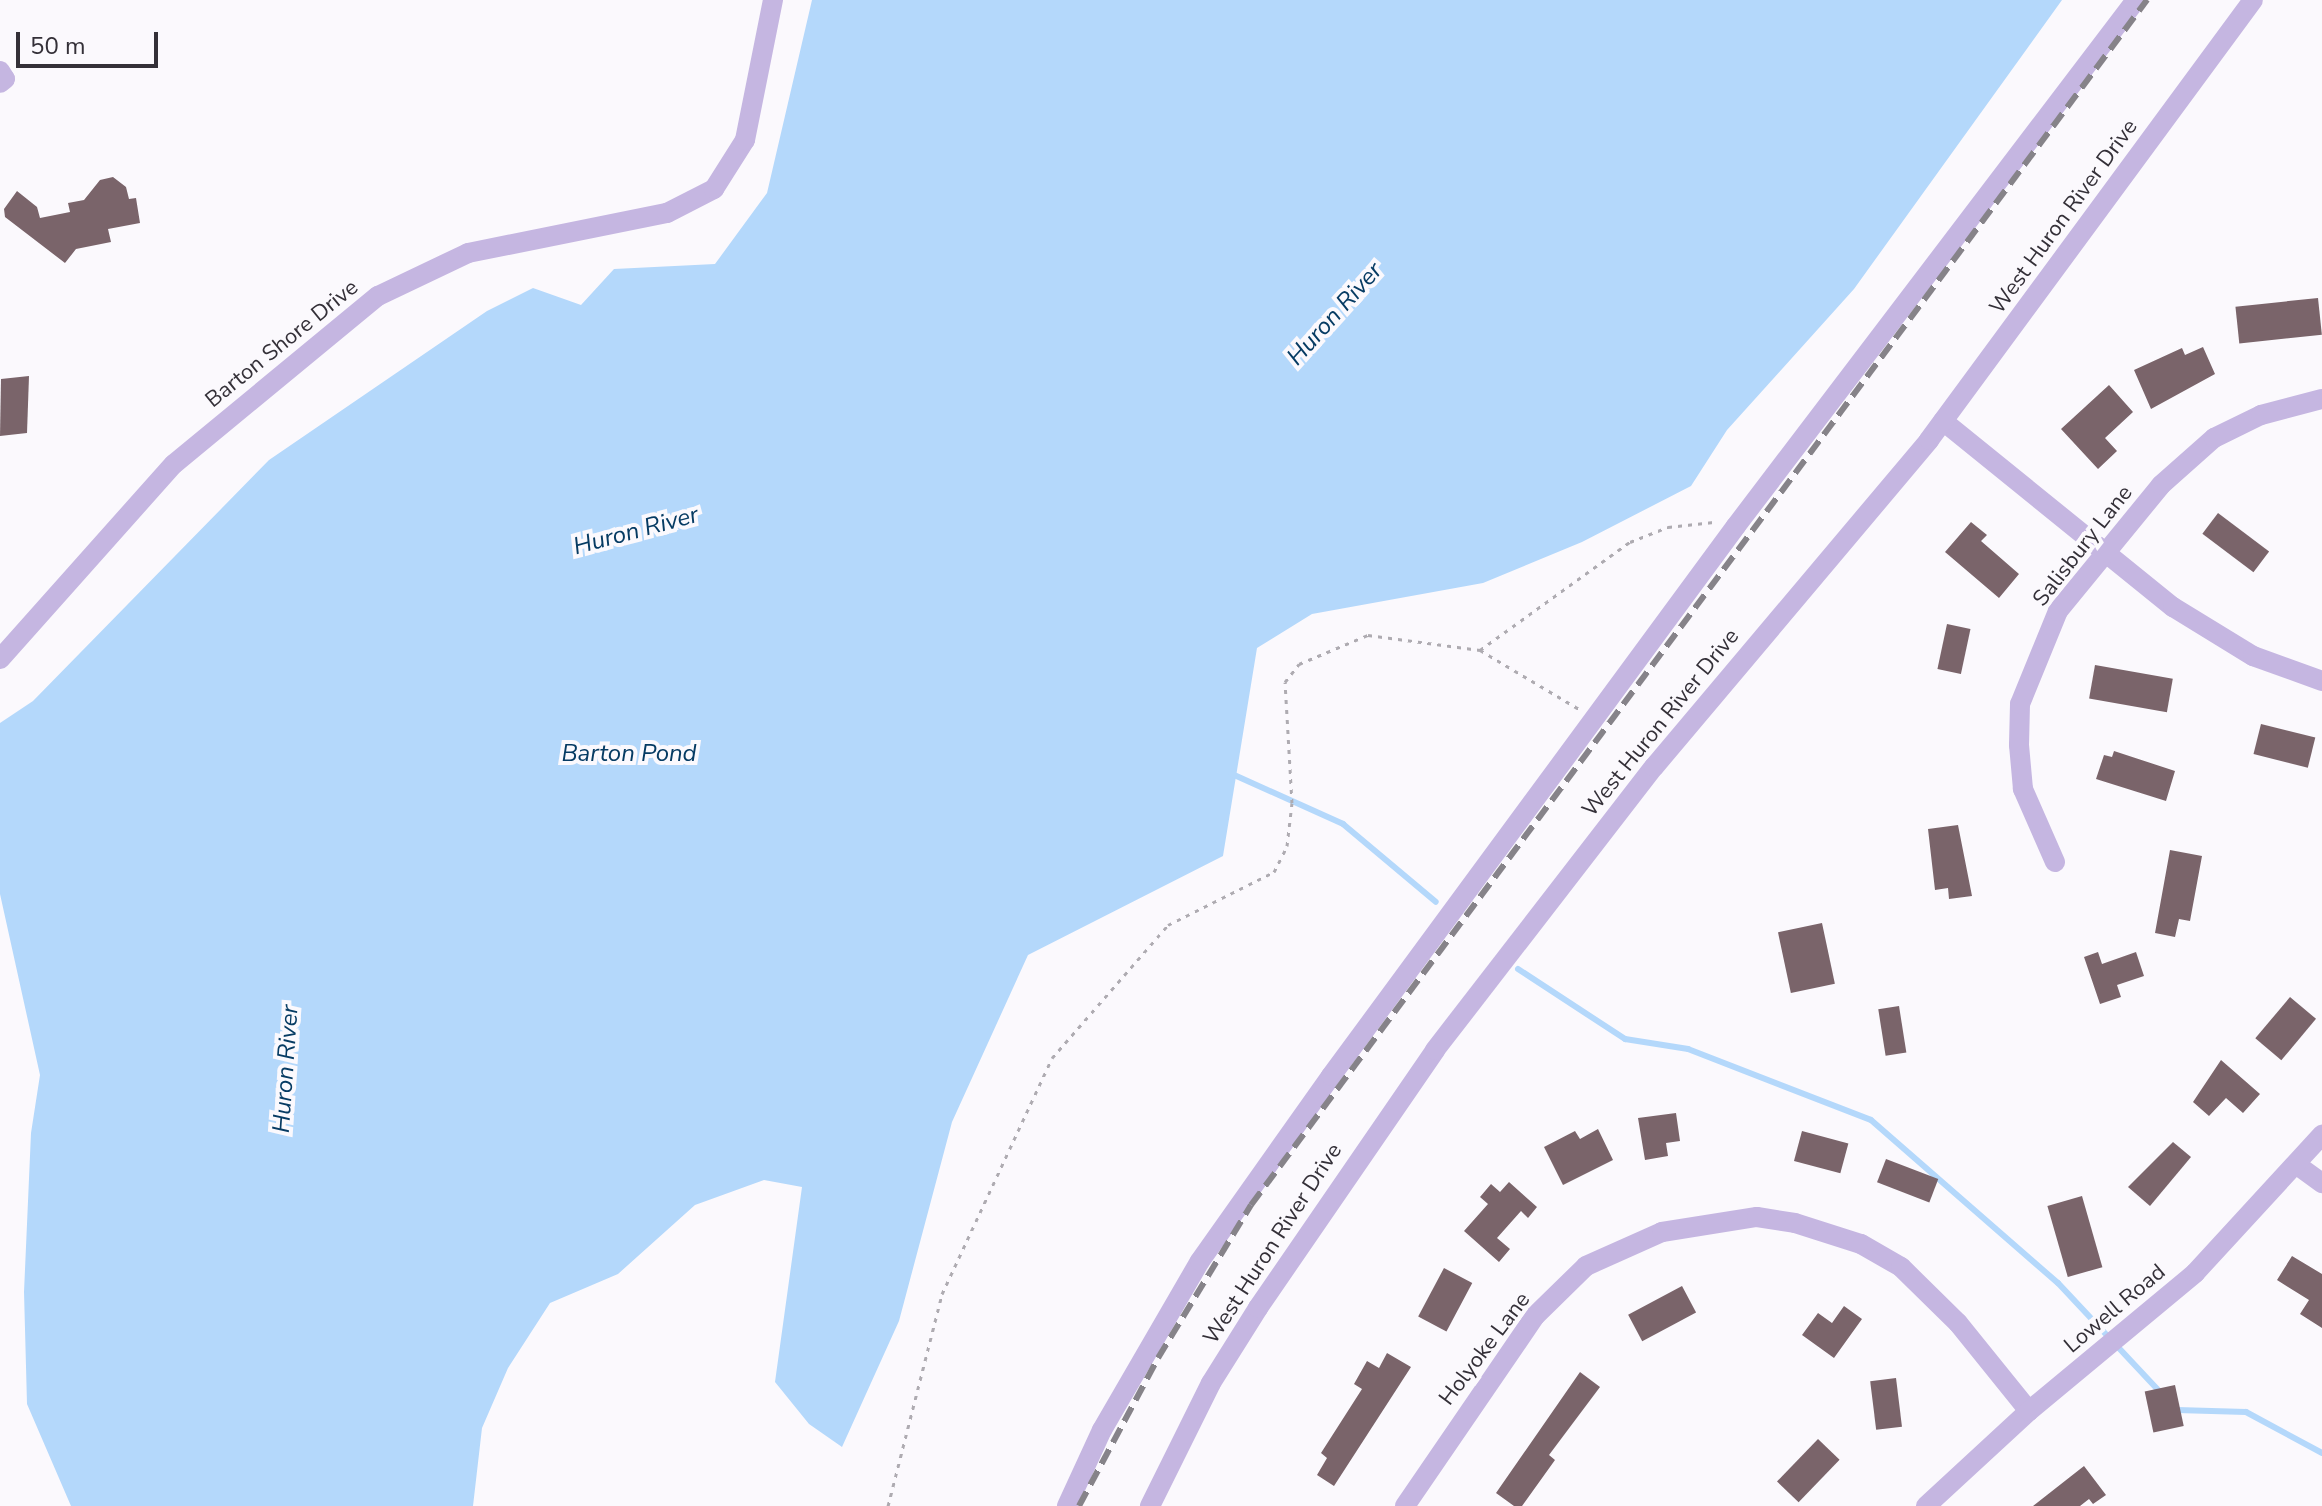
<!DOCTYPE html>
<html>
<head>
<meta charset="utf-8">
<style>
  body { margin:0 }
  #map { position:relative; width:2322px; height:1506px; overflow:hidden; background:#fbf9fd; font-family:"Nunito Sans",sans-serif }
  div>[style] { position:absolute }
  .water>* { inset:0; background:#b4d8fb }
  .stream>* { height:6px; margin:-3px; padding:0 3px; transform-origin:3px; border-radius:3px; background:#b4d8fb }
  .building>* { inset:0; background:#7a646a; transform-origin:0 0 }
  .path>* { height:3px; margin-top:-1.5px; transform-origin:0; background:repeating-linear-gradient(90deg,#aeabb1 0 4px,transparent 0 10px) }
  .minor>* { height:20px; margin:-10px; padding:0 10px; transform-origin:10px; border-radius:10px; background:#c5b6e1 }
  .rail>* { height:6px; margin-top:-3px; transform-origin:0; background:repeating-linear-gradient(90deg,#868389 0 16px,transparent 0 24px) }
  span { translate:-50% -50%; white-space:nowrap; text-align:center; line-height:1.15; -webkit-text-stroke:8px #fbf9fd; paint-order:stroke }
  .street-label { font-size:22px; color:#343038 }
  .water-label { font-size:24px; color:#063b63; font-style:italic }
  .scale { position:absolute; left:16px; top:32px; width:142px; height:36px; box-sizing:border-box; border:4px solid #343038; border-top:0; padding-left:10px; font-size:24px; line-height:28px; white-space:nowrap; color:#343038; -webkit-text-stroke:6px #fbf9fd; paint-order:stroke }
</style>
</head>
<body>
<div id="map">
  <div class="water">
    <div style="clip-path:polygon(812px 0,2062px 0,1854px 289px,1727px 430px,1691px 486px,1582px 542px,1483px 583px,1312px 614px,1257px 648px,1223px 856px,1028px 955px,952px 1122px,899px 1321px,842px 1447px,809px 1424px,775px 1382px,802px 1187px,764px 1180px,695px 1205px,618px 1274px,550px 1303px,508px 1368px,482px 1428px,473px 1506px,71px 1506px,27px 1404px,24px 1292px,31px 1133px,40px 1075px,0 894px,0 723px,33px 701px,269px 460px,487px 311px,533px 288px,581px 305px,614px 269px,715px 264px,767px 193px)"></div>
  </div>
  <div class="stream">
    <div style="left:1232px;top:774px;width:122px;rotate:24.2deg"></div>
    <div style="left:1343px;top:824px;width:121px;rotate:40deg"></div>
    <div style="left:1518px;top:969px;width:128px;rotate:33.2deg"></div>
    <div style="left:1625px;top:1039px;width:64px;rotate:9deg"></div>
    <div style="left:1688px;top:1049px;width:196px;rotate:21.2deg"></div>
    <div style="left:1871px;top:1120px;width:248px;rotate:41.1deg"></div>
    <div style="left:2058px;top:1283px;width:151px;rotate:46.9deg"></div>
    <div style="left:2177px;top:1410px;width:69px;rotate:1.7deg"></div>
    <div style="left:2246px;top:1412px;width:86px;rotate:28.3deg"></div>
  </div>
  <div class="building">
    <div style="clip-path:polygon(113px 177px,126px 187px,129px 199px,136px 198px,140px 223px,108px 229px,111px 242px,76px 249px,65px 263px,5px 217px,4px 209px,17px 191px,37px 207px,40px 218px,70px 212px,68px 203px,84px 200px,100px 180px)"></div>
    <div style="left:2318px;top:298px;width:37px;height:83px;rotate:84deg"></div>
    <div style="clip-path:polygon(2203px 347px,2215px 374px,2151px 409px,2134px 370px,2182px 348px,2185px 355px)"></div>
    <div style="clip-path:polygon(29px 376px,27px 433px,0 436px,1px 379px)"></div>
    <div style="clip-path:polygon(2109px 385px,2133px 412px,2105px 438px,2117px 451px,2098px 469px,2061px 429px)"></div>
    <div style="left:2218px;top:513px;width:64px;height:26px;rotate:37deg"></div>
    <div style="clip-path:polygon(1971px 522px,1987px 535px,1981px 541px,2019px 574px,1999px 598px,1945px 552px)"></div>
    <div style="left:1947px;top:624px;width:24px;height:46px;rotate:12deg"></div>
    <div style="left:2095px;top:665px;width:79px;height:34px;rotate:10deg"></div>
    <div style="left:2261px;top:724px;width:56px;height:31px;rotate:14deg"></div>
    <div style="clip-path:polygon(2114px 751px,2175px 771px,2166px 801px,2096px 779px,2104px 755px,2112px 757px)"></div>
    <div style="clip-path:polygon(1958px 825px,1972px 896px,1949px 899px,1948px 888px,1935px 890px,1928px 829px)"></div>
    <div style="clip-path:polygon(2170px 850px,2202px 856px,2190px 921px,2179px 919px,2175px 937px,2155px 933px)"></div>
    <div style="left:1822px;top:923px;width:62px;height:45px;rotate:78deg"></div>
    <div style="clip-path:polygon(2098px 952px,2102px 964px,2136px 952px,2144px 976px,2117px 985px,2121px 997px,2100px 1004px,2084px 957px)"></div>
    <div style="left:2290px;top:997px;width:34px;height:54px;rotate:40deg"></div>
    <div style="left:1899px;top:1006px;width:47px;height:21px;rotate:81deg"></div>
    <div style="clip-path:polygon(2221px 1060px,2260px 1094px,2243px 1113px,2226px 1098px,2209px 1116px,2193px 1102px)"></div>
    <div style="clip-path:polygon(1676px 1113px,1680px 1141px,1666px 1143px,1668px 1156px,1645px 1160px,1638px 1118px)"></div>
    <div style="clip-path:polygon(1598px 1129px,1613px 1160px,1563px 1185px,1544px 1147px,1575px 1131px,1580px 1139px)"></div>
    <div style="left:1802px;top:1131px;width:48px;height:31px;rotate:15deg"></div>
    <div style="clip-path:polygon(2173px 1142px,2191px 1157px,2150px 1206px,2128px 1187px)"></div>
    <div style="left:1886px;top:1159px;width:56px;height:25px;rotate:21deg"></div>
    <div style="clip-path:polygon(1509px 1182px,1537px 1207px,1528px 1218px,1521px 1211px,1497px 1238px,1510px 1249px,1499px 1262px,1464px 1231px,1488px 1204px,1480px 1197px,1491px 1184px,1500px 1192px)"></div>
    <div style="left:2082px;top:1196px;width:74px;height:36px;rotate:74deg"></div>
    <div style="clip-path:polygon(2292px 1256px,2322px 1274px,2322px 1328px,2300px 1314px,2309px 1300px,2277px 1280px)"></div>
    <div style="left:1444px;top:1268px;width:32px;height:55px;rotate:28deg"></div>
    <div style="left:1682px;top:1286px;width:30px;height:61px;rotate:62deg"></div>
    <div style="clip-path:polygon(1844px 1306px,1862px 1319px,1834px 1358px,1802px 1335px,1818px 1313px,1832px 1323px)"></div>
    <div style="clip-path:polygon(1387px 1353px,1411px 1367px,1334px 1486px,1317px 1475px,1327px 1458px,1321px 1453px,1362px 1389px,1354px 1384px,1367px 1361px,1379px 1368px)"></div>
    <div style="clip-path:polygon(1580px 1372px,1600px 1387px,1549px 1455px,1555px 1460px,1522px 1506px,1514px 1506px,1496px 1493px)"></div>
    <div style="left:1896px;top:1378px;width:49px;height:26px;rotate:83deg"></div>
    <div style="left:2175px;top:1385px;width:42px;height:31px;rotate:78deg"></div>
    <div style="left:1818px;top:1439px;width:30px;height:59px;rotate:44deg"></div>
    <div style="clip-path:polygon(2084px 1466px,2106px 1495px,2093px 1504px,2089px 1499px,2080px 1506px,2033px 1506px)"></div>
  </div>
  <div class="path">
    <div style="left:1480px;top:650px;width:185px;rotate:-35.8deg"></div>
    <div style="left:1630px;top:542px;width:41px;rotate:-21.5deg"></div>
    <div style="left:1668px;top:527px;width:46px;rotate:-6.2deg"></div>
    <div style="left:888px;top:1506px;width:219px;rotate:-75.7deg"></div>
    <div style="left:942px;top:1294px;width:260px;rotate:-65deg"></div>
    <div style="left:1052px;top:1058px;width:176px;rotate:-48.9deg"></div>
    <div style="left:1168px;top:925px;width:119px;rotate:-26.6deg"></div>
    <div style="left:1274px;top:872px;width:29px;rotate:-63deg"></div>
    <div style="left:1287px;top:846px;width:43px;rotate:-83.4deg"></div>
    <div style="left:1292px;top:803px;width:121px;rotate:-93.3deg"></div>
    <div style="left:1285px;top:682px;width:23px;rotate:-52deg"></div>
    <div style="left:1299px;top:664px;width:75px;rotate:-22.8deg"></div>
    <div style="left:1368px;top:635px;width:113px;rotate:7.6deg"></div>
    <div style="left:1480px;top:650px;width:115px;rotate:30.8deg"></div>
  </div>
  <div class="minor">
    <div style="left:0;top:71px;width:9px;rotate:58deg"></div>
    <div style="left:5px;top:79px;width:6px;rotate:141deg"></div>
    <div style="left:1943px;top:421px;width:296px;rotate:39deg"></div>
    <div style="left:2173px;top:607px;width:94px;rotate:31.5deg"></div>
    <div style="left:2253px;top:656px;width:73px;rotate:19.9deg"></div>
    <div style="left:0;top:659px;width:261px;rotate:-48.3deg"></div>
    <div style="left:174px;top:464px;width:264px;rotate:-39.5deg"></div>
    <div style="left:378px;top:296px;width:100px;rotate:-25.5deg"></div>
    <div style="left:468px;top:253px;width:203px;rotate:-11.4deg"></div>
    <div style="left:667px;top:213px;width:53px;rotate:-27.1deg"></div>
    <div style="left:714px;top:189px;width:58px;rotate:-57.7deg"></div>
    <div style="left:745px;top:140px;width:143px;rotate:-78.7deg"></div>
    <div style="left:2055px;top:862px;width:80px;rotate:-113.7deg"></div>
    <div style="left:2023px;top:789px;width:44px;rotate:-95.2deg"></div>
    <div style="left:2019px;top:745px;width:41px;rotate:-88.6deg"></div>
    <div style="left:2020px;top:704px;width:100px;rotate:-67.8deg"></div>
    <div style="left:2058px;top:611px;width:163px;rotate:-50.7deg"></div>
    <div style="left:2161px;top:485px;width:71px;rotate:-41.6deg"></div>
    <div style="left:2214px;top:438px;width:52px;rotate:-26.1deg"></div>
    <div style="left:2261px;top:415px;width:63px;rotate:-14.7deg"></div>
    <div style="left:2297px;top:1165px;width:31px;rotate:36deg"></div>
    <div style="left:1067px;top:1506px;width:84px;rotate:-65.3deg"></div>
    <div style="left:1102px;top:1430px;width:195px;rotate:-59.9deg"></div>
    <div style="left:1200px;top:1261px;width:227px;rotate:-54.7deg"></div>
    <div style="left:1331px;top:1076px;width:683px;rotate:-53.63deg"></div>
    <div style="left:1736px;top:526px;width:661px;rotate:-52.75deg"></div>
    <div style="left:1150px;top:1506px;width:137px;rotate:-63.6deg"></div>
    <div style="left:1211px;top:1383px;width:89px;rotate:-57.9deg"></div>
    <div style="left:1258px;top:1308px;width:313px;rotate:-55.5deg"></div>
    <div style="left:1435px;top:1050px;width:358px;rotate:-52.3deg"></div>
    <div style="left:1654px;top:767px;width:427px;rotate:-49.9deg"></div>
    <div style="left:1929px;top:440px;width:546px;rotate:-53.63deg"></div>
    <div style="left:1405px;top:1506px;width:230px;rotate:-55.6deg"></div>
    <div style="left:1535px;top:1316px;width:71px;rotate:-44.4deg"></div>
    <div style="left:1586px;top:1266px;width:83px;rotate:-24.1deg"></div>
    <div style="left:1662px;top:1232px;width:96px;rotate:-9deg"></div>
    <div style="left:1757px;top:1217px;width:38px;rotate:9deg"></div>
    <div style="left:1795px;top:1223px;width:69px;rotate:17.7deg"></div>
    <div style="left:1861px;top:1244px;width:46px;rotate:29.9deg"></div>
    <div style="left:1901px;top:1267px;width:80px;rotate:44.5deg"></div>
    <div style="left:1958px;top:1323px;width:113px;rotate:51.1deg"></div>
    <div style="left:1926px;top:1506px;width:140px;rotate:-42.7deg"></div>
    <div style="left:2029px;top:1411px;width:216px;rotate:-39.7deg"></div>
    <div style="left:2195px;top:1273px;width:188px;rotate:-47.4deg"></div>
  </div>
  <div class="rail">
    <div style="left:1079px;top:1506px;width:168px;rotate:-61.9deg"></div>
    <div style="left:1158px;top:1358px;width:179px;rotate:-58.7deg"></div>
    <div style="left:1251px;top:1205px;width:1502px;rotate:-53.37deg"></div>
  </div>
  <div class="street-label">
    <span style="left:2064px;top:217px;rotate:-54deg">West Huron River Drive</span>
    <span style="left:282px;top:344px;rotate:-39deg">Barton Shore Drive</span>
    <span style="left:2083px;top:546px;rotate:-52deg">Salisbury Lane</span>
    <span style="left:1661px;top:723px;rotate:-51deg">West Huron River Drive</span>
    <span style="left:1273px;top:1244px;rotate:-57deg">West Huron River Drive</span>
    <span style="left:2115px;top:1309px;rotate:-40deg">Lowell Road</span>
    <span style="left:1485px;top:1349px;rotate:-53deg">Holyoke Lane</span>
  </div>
  <div class="water-label">
    <span style="left:1335px;top:314px;rotate:-48deg">Huron River</span>
    <span style="left:636px;top:531px;rotate:-15deg">Huron River</span>
    <span style="left:629px;top:754px">Barton Pond</span>
    <span style="left:286px;top:1069px;rotate:-86deg">Huron River</span>
  </div>
  <div class="scale">50 m</div>
</div>
</body>
</html>
